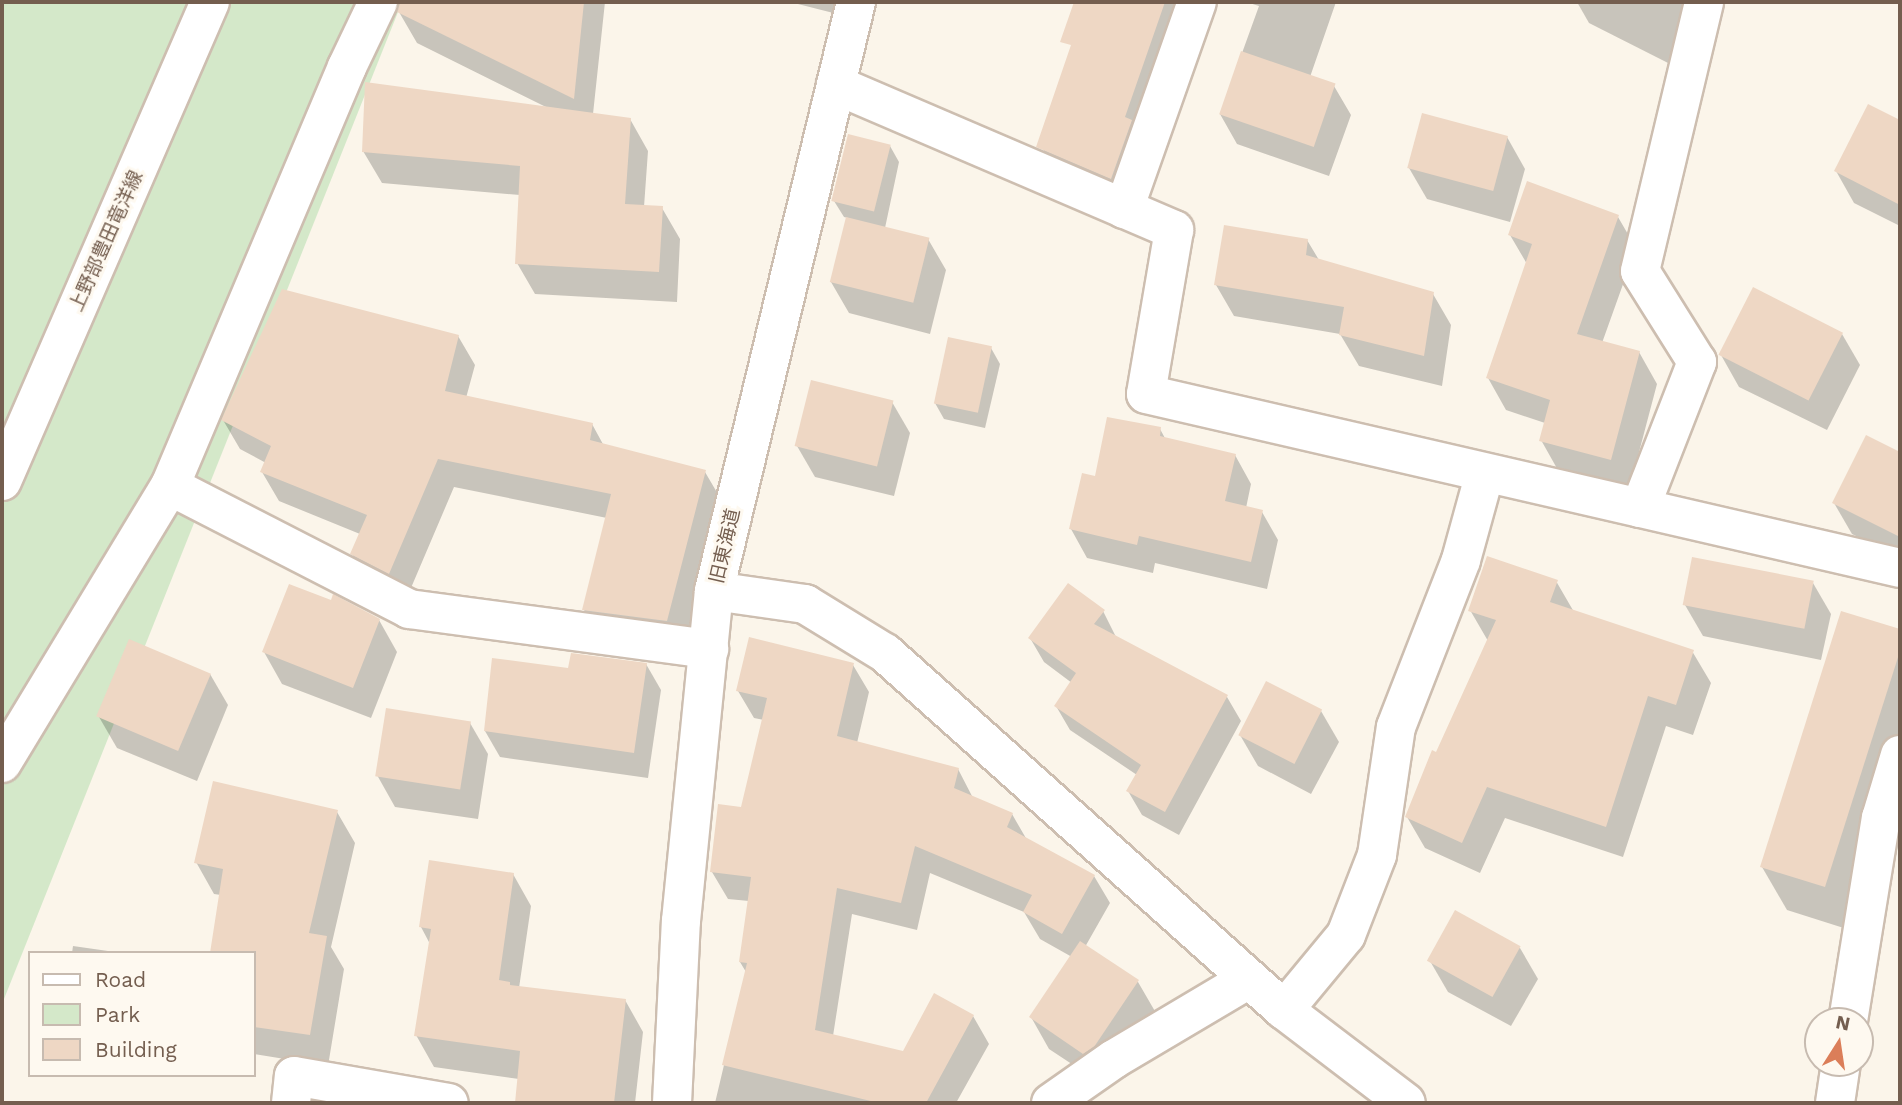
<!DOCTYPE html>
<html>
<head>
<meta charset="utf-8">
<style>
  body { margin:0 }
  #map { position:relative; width:1902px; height:1105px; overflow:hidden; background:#fbf5ea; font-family:"Work Sans","Noto Sans JP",sans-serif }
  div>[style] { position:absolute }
  .green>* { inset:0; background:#d4e8c9 }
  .shadow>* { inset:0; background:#0003 }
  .building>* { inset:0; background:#eed7c4; transform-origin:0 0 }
  .roads { filter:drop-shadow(2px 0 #cdbeb0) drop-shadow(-2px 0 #cdbeb0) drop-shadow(0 2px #cdbeb0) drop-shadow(0 -2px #cdbeb0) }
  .street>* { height:38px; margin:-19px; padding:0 19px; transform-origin:19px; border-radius:19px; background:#fff }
  .secondary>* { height:38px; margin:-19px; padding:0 19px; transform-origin:19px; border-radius:19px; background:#fff }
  span { translate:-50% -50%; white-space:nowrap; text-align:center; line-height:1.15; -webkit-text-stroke:6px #fef9f0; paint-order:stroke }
  .street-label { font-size:19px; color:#745e4f }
  .frame { position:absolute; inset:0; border:4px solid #745e4f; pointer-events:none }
  .legend { position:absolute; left:28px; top:951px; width:228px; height:126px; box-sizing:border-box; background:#fef9f0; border:2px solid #c7bbb0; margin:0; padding:9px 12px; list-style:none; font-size:21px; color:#745e4f }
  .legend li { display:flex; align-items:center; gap:14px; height:35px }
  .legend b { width:35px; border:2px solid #c7bbb0 }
  .north { position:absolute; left:1804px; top:1007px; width:70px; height:70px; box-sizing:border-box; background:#fef9f0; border:2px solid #c7bbb0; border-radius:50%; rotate:12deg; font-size:19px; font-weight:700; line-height:28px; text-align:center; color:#745e4f }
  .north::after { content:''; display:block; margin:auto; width:24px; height:32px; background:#db7e59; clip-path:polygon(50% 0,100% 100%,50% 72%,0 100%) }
</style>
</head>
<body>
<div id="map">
  <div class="green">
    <div style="clip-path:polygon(2px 2px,402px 2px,2px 1004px)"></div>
  </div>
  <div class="shadow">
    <div style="clip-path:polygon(399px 2px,605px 2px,593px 114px,630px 119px,648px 151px,644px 207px,662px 208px,680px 239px,677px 302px,535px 294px,517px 263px,520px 195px,382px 183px,363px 151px,548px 108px,417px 43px,399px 12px)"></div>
    <div style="clip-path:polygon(790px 2px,862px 2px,857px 19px)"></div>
    <div style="clip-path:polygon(1094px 2px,1192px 2px,1128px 208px,1060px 179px,1043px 149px)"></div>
    <div style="clip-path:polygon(1246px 2px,1336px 2px,1310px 77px,1334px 86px,1351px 115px,1329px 176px,1237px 144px,1220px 114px,1259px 6px)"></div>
    <div style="clip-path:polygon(1577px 2px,1689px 2px,1674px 66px,1589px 23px)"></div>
    <div style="clip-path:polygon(1869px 106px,1900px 122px,1900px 226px,1854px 203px,1836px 171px)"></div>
    <div style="clip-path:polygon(1507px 137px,1525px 169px,1510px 222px,1427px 199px,1409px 168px)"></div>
    <div style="clip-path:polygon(890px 146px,899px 162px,885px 228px,928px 239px,946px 270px,930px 334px,849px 313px,831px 282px,848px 218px,844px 217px,834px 201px)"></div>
    <div style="clip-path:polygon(1618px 217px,1636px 248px,1602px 343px,1639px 352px,1657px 384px,1629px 490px,1559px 472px,1541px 440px,1545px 423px,1506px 410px,1488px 378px,1527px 264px,1510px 235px)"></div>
    <div style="clip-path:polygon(1307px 240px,1319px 260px,1433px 294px,1451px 325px,1442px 386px,1359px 366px,1340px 334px,1234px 316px,1216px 285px)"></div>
    <div style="clip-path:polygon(1842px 334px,1860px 365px,1827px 430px,1739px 387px,1721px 355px)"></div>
    <div style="clip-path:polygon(458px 336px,475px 365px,466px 398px,592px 424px,604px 446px,705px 472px,722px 501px,683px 650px,601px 639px,584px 610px,607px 518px,454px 487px,405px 602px,369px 583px,352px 554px,360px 534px,279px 501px,262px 472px,266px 463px,240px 449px,223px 420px)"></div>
    <div style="clip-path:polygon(991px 348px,1000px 364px,985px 428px,944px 419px,935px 403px)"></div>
    <div style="clip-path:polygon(892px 402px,910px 433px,894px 496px,815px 477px,797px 446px)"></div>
    <div style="clip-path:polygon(1160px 429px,1166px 440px,1235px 455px,1251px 484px,1246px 508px,1262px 512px,1278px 540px,1267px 589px,1155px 563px,1153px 573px,1087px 558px,1071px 529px,1097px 478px)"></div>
    <div style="clip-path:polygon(1866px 437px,1900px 454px,1900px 558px,1852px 534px,1834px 503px)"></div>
    <div style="clip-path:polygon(1556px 581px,1574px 612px,1692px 651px,1711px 683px,1693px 735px,1666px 726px,1623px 857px,1505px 818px,1480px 873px,1425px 848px,1407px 817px,1488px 641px,1470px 610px)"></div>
    <div style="clip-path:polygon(1813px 583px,1831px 614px,1821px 660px,1703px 636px,1685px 605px)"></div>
    <div style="clip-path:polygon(1103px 611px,1116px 637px,1227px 697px,1241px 721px,1179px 835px,1142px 815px,1128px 791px,1137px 775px,1070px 730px,1056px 706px,1072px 683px,1044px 662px,1030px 638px)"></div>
    <div style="clip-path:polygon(1842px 613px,1900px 631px,1900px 772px,1850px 930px,1787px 910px,1762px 867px)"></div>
    <div style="clip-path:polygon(379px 620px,397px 652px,371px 718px,282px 684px,264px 652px)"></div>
    <div style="clip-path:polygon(646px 664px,661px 690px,648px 778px,500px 757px,485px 731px,569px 670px)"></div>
    <div style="clip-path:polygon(853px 665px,869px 692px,857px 743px,958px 769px,973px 798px,1012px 814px,1027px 840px,1094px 876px,1110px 903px,1085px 947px,1138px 982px,1156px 1013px,1102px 1084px,1049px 1049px,1031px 1017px,1072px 957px,1040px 939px,1024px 912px,930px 873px,917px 930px,852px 914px,833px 1036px,904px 1053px,973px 1016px,989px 1044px,956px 1103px,715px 1103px,746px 972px,740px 962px,749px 901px,728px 899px,712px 872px,743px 809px,764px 720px,754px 718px,738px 691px)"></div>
    <div style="clip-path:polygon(210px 674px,228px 705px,197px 781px,117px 748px,99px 717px)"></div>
    <div style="clip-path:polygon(1321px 711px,1339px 742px,1311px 794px,1258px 766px,1240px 735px)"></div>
    <div style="clip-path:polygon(470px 723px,488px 754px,478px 819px,395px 807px,377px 775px)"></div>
    <div style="clip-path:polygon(337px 812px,355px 843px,331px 947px,344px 969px,328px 1066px,254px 1054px,254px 953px,221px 895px,214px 894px,196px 862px)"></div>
    <div style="clip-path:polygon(513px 874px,531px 906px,519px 988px,625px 1000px,643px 1032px,635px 1103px,516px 1103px,519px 1079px,434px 1067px,416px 1035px,430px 944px,421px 927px)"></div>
    <div style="clip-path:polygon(73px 946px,122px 953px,72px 953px)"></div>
    <div style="clip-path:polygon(1520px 948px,1538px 979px,1511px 1026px,1448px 992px,1430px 961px)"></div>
  </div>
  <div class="building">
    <div style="clip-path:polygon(400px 2px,584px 2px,574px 99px,397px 12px)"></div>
    <div style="clip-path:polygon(1074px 2px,1165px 2px,1125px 117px,1132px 120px,1111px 179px,1036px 147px,1071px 45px,1060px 42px)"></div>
    <div style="left:1241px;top:51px;width:100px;height:67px;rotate:19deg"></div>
    <div style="clip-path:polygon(365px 82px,631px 118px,625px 204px,663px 206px,659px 272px,515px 264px,520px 166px,362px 152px)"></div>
    <div style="clip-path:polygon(1868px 104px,1900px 120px,1900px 205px,1834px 171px)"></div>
    <div style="left:1422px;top:113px;width:89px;height:57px;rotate:15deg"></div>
    <div style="left:848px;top:134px;width:44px;height:69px;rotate:14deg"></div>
    <div style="clip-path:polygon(1527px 181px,1619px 215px,1577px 334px,1640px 351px,1611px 460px,1539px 441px,1550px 400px,1486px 378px,1532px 244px,1508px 235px)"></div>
    <div style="left:846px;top:217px;width:86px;height:67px;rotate:14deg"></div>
    <div style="clip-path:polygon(1224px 225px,1308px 239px,1306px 255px,1434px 292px,1424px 356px,1339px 335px,1344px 307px,1214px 285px)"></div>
    <div style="left:1753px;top:287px;width:101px;height:76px;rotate:27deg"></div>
    <div style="clip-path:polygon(282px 289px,459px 335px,445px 391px,593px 423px,590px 440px,706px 470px,667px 621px,582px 610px,611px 494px,438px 459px,389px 574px,350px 554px,367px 515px,260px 472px,271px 446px,221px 420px)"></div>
    <div style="left:948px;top:337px;width:45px;height:68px;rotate:12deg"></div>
    <div style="left:811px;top:380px;width:85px;height:68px;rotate:14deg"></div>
    <div style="clip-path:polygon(1107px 417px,1161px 427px,1160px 436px,1236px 454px,1225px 501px,1263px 510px,1251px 562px,1139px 536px,1137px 545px,1069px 529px,1082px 473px,1095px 476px)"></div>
    <div style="clip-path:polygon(1866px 435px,1900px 452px,1900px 537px,1832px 503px)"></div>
    <div style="clip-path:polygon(1487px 556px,1558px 580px,1550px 602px,1694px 650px,1676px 705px,1648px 696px,1606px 827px,1487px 787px,1462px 843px,1405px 817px,1432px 750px,1436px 752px,1496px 620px,1468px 611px)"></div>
    <div style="left:1692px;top:557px;width:124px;height:49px;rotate:11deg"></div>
    <div style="clip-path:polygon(1068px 583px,1105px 610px,1094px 624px,1228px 695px,1165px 812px,1126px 791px,1141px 765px,1054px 706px,1076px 673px,1028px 638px)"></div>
    <div style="clip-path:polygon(289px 584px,331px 600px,333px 594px,380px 619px,353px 688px,262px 652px)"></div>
    <div style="clip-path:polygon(1841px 611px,1900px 629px,1900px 651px,1825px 887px,1760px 867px)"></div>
    <div style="clip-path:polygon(749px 637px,854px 663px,837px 736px,959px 768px,954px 788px,1013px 813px,1007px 827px,1095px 875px,1062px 934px,1023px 912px,1032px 895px,915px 846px,901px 903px,837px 888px,815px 1030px,903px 1051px,934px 993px,974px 1015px,926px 1103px,879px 1103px,722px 1065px,747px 963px,739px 962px,751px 877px,710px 872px,718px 804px,741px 807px,767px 698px,736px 691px)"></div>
    <div style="left:129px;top:639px;width:89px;height:84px;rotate:23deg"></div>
    <div style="clip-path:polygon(571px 653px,647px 663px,634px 753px,484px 731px,492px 658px,568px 668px)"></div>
    <div style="left:1266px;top:681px;width:63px;height:61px;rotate:27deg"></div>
    <div style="left:386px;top:708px;width:86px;height:69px;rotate:9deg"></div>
    <div style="clip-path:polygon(213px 781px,338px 810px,309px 933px,327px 936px,310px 1035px,254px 1027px,254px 953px,210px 953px,223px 869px,194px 863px)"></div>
    <div style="clip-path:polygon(429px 860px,514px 873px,499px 980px,510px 982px,510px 985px,626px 999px,614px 1103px,515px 1103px,520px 1051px,414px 1036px,431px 929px,419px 927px)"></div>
    <div style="left:1455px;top:910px;width:75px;height:58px;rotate:29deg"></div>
    <div style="clip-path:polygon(1080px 941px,1139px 980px,1094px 1047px,1083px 1054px,1029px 1017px)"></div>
  </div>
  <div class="roads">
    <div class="street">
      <div style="left:836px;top:85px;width:368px;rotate:23.2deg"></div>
      <div style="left:1174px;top:230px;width:166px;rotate:99.7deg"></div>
      <div style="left:1146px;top:394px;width:774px;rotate:12.99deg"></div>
      <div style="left:1124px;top:209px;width:219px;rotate:-70.6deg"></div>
      <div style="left:170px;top:486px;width:269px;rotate:27.2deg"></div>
      <div style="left:409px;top:609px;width:303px;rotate:7.6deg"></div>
      <div style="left:1640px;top:508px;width:157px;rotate:-68.7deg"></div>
      <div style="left:1697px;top:362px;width:107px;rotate:-122.1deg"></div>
      <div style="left:1640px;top:271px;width:277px;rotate:-76.6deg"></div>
      <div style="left:714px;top:591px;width:92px;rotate:8.1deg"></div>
      <div style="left:805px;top:604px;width:94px;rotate:31.5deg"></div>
      <div style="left:885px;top:653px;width:535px;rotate:41.82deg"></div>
      <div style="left:1284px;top:1010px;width:153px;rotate:37.3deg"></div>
      <div style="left:2px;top:763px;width:324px;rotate:-58.8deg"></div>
      <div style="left:170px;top:486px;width:455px;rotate:-67.1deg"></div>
      <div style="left:347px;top:67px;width:72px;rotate:-64.5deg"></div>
      <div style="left:1284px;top:1010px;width:97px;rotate:-50.4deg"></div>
      <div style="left:1346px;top:935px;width:86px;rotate:-68.8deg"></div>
      <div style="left:1377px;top:855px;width:129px;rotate:-81.6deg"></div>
      <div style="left:1396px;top:727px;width:179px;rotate:-68.7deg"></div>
      <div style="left:1461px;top:560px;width:90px;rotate:-74.6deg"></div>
      <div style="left:1848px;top:1021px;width:206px;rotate:-80.8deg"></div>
      <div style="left:1881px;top:818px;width:66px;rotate:-73.2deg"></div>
      <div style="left:291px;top:1103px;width:27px;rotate:-84deg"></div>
      <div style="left:294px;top:1076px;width:157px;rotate:9.9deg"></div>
      <div style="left:672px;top:1103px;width:182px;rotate:-87.2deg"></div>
      <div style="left:681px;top:921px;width:332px;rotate:-84.3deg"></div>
      <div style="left:714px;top:591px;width:606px;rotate:-76.45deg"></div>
      <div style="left:1051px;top:1103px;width:77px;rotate:-34.9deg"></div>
      <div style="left:1114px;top:1059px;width:157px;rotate:-30.7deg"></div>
      <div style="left:1835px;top:1103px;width:40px;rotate:-81.5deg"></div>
    </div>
    <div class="secondary">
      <div style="left:2px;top:481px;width:522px;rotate:-66.53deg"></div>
    </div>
  </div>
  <div class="street-label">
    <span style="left:106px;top:241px;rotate:-66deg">上野部豊田竜洋線</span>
    <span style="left:725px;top:546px;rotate:-77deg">旧東海道</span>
  </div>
  <div class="frame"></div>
  <ul class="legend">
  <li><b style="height:9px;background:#fff"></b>Road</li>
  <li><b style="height:19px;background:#d4e8c9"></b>Park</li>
  <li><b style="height:19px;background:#eed7c4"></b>Building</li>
  </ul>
  <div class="north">N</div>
</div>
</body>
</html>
